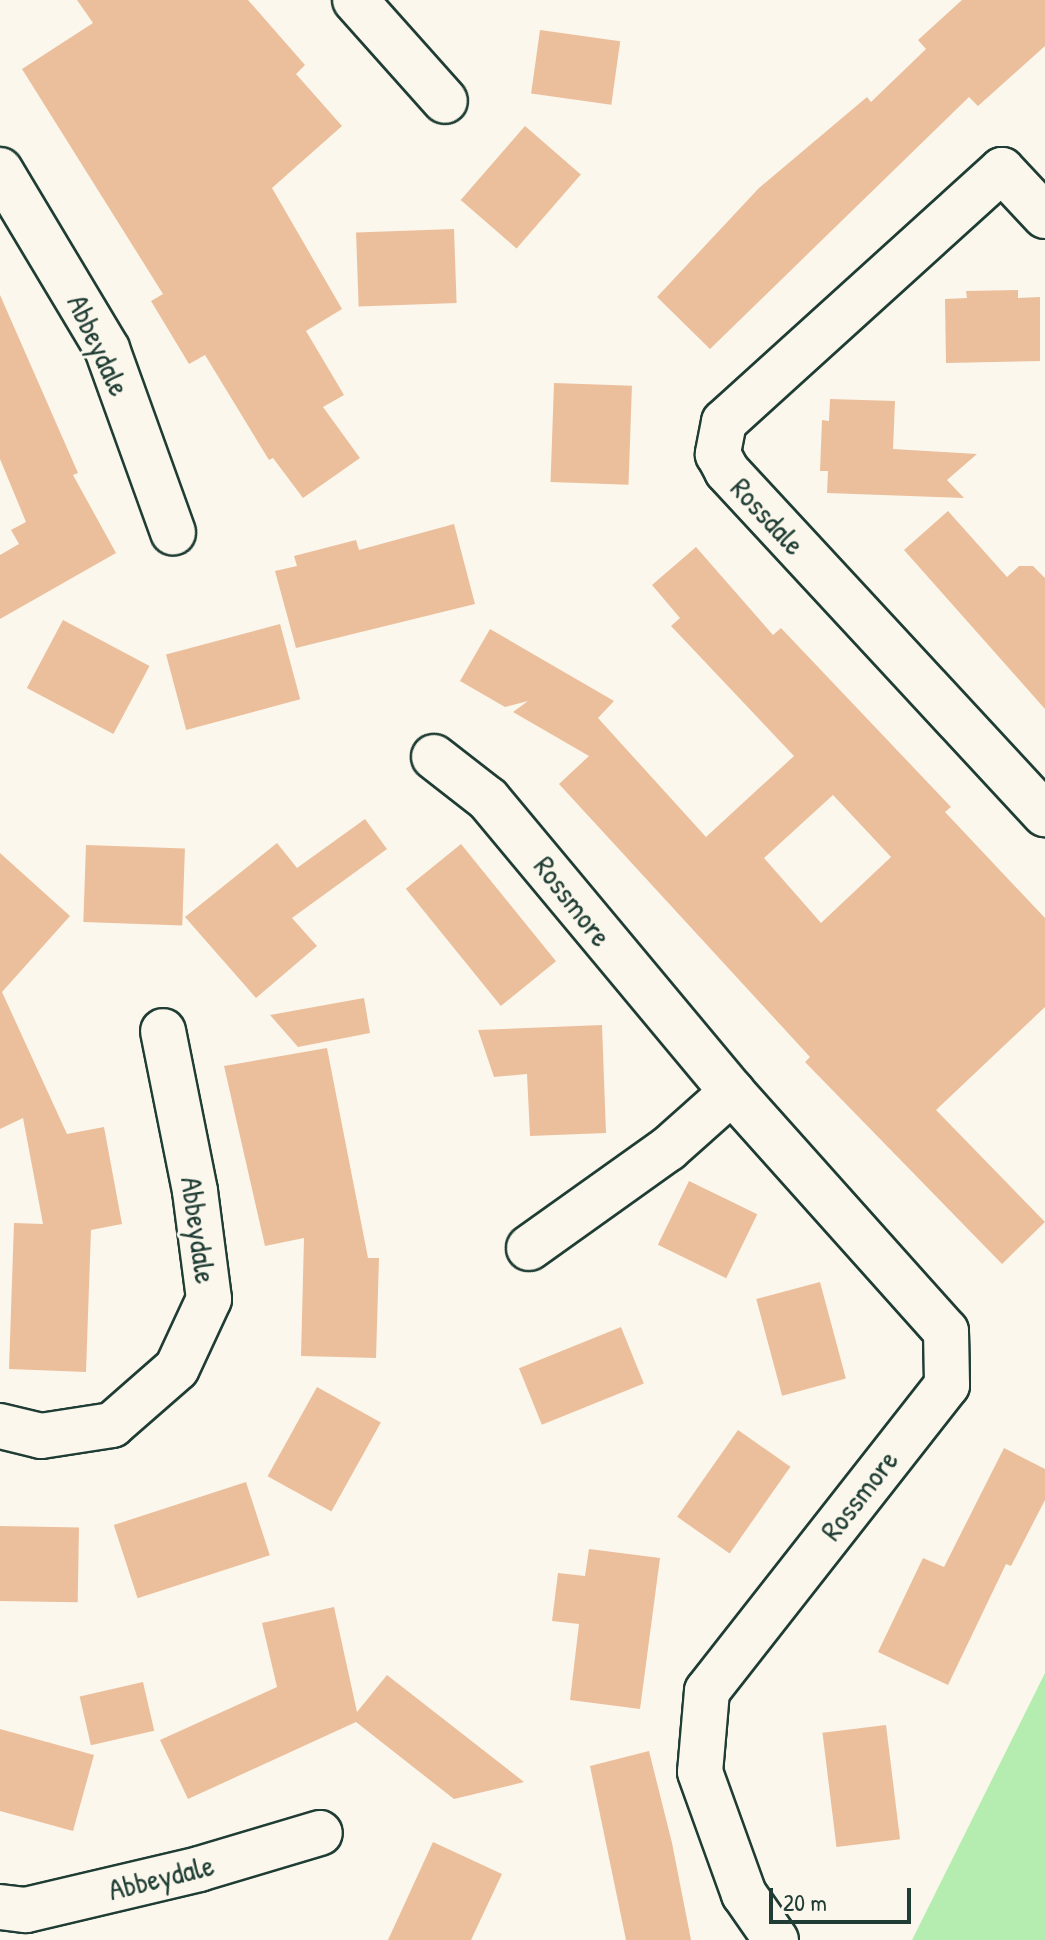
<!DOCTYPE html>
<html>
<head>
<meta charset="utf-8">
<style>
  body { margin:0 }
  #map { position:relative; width:1045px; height:1940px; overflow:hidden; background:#fbf7ec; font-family:"Patrick Hand",sans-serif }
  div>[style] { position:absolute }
  .green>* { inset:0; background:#b5edb0 }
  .building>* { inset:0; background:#ecbf9c; transform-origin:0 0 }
  .roads { filter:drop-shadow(2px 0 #1f3d34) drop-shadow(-2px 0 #1f3d34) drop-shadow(0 2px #1f3d34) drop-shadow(0 -2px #1f3d34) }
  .street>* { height:44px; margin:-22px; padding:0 22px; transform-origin:22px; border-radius:22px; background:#fbf7ec }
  span { translate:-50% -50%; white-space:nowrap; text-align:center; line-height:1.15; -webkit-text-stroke:6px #fbf7ec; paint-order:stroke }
  .street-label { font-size:30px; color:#1f3d34 }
  .scale { position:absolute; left:769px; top:1888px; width:142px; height:36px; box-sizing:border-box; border:4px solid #1f3d34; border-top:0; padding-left:10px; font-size:24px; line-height:28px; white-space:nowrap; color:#1f3d34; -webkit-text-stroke:6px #fbf7ec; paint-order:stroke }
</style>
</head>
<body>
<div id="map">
  <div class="green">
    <div style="clip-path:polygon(1045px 1673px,1045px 1940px,912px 1940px)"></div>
  </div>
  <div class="building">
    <div style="clip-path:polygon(77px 0,248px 0,305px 65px,296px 74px,342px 126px,272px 188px,342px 309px,306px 331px,344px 395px,323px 407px,360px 458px,303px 498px,273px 458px,269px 460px,205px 355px,189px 364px,151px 301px,163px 294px,22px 69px,93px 23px)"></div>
    <div style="clip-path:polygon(962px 0,1045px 0,1045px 46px,978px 106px,969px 97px,710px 349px,657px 297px,759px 188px,867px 97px,871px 102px,926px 49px,918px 40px)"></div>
    <div style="left:540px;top:30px;width:81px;height:64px;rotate:8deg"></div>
    <div style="left:525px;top:126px;width:74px;height:98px;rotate:41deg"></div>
    <div style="left:454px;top:229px;width:74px;height:98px;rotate:88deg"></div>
    <div style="clip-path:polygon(1018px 290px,1018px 298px,1040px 297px,1040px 361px,946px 363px,945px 299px,967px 298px,966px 291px)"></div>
    <div style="clip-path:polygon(0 295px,78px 473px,73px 475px,116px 553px,0 619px,0 555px,19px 544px,11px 530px,26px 522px,0 459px)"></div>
    <div style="left:554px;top:383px;width:78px;height:99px;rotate:2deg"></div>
    <div style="clip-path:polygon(830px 399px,895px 401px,893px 449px,977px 454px,947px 480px,964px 498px,827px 493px,828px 471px,820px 471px,822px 420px,829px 421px)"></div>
    <div style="clip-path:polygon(948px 511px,1007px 577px,1019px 566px,1033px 566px,1045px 578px,1045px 709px,904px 550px)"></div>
    <div style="clip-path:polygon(454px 524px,475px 604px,296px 648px,275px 571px,297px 566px,294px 556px,356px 540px,359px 550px)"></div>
    <div style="clip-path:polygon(evenodd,696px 547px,773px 635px,781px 628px,951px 807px,945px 812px,1045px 918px,1045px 1007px,936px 1110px,1045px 1222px,1002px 1264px,805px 1062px,810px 1057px,559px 784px,589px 756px,513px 712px,528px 701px,505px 707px,460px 681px,490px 629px,614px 701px,598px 718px,706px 837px,794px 756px,671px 626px,680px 618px,652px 585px,696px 547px,833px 795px,891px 857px,821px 923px,764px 858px,833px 795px)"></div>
    <div style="left:63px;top:620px;width:98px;height:77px;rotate:28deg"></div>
    <div style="left:280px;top:624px;width:78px;height:118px;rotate:75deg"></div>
    <div style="clip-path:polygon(365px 819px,387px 849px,292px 918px,317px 946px,256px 998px,185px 917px,277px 843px,297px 868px)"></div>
    <div style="left:461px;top:844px;width:151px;height:71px;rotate:51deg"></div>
    <div style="left:86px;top:845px;width:99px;height:77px;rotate:2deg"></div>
    <div style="clip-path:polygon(0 853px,70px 916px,2px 992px,67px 1134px,104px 1127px,122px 1224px,91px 1230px,86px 1372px,9px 1369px,14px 1223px,43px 1224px,23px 1118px,0 1129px)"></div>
    <div style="clip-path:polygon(364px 998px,370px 1033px,298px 1047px,270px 1015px)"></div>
    <div style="clip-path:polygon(602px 1025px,606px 1133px,530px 1136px,527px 1074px,494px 1077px,478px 1030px)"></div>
    <div style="clip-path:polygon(327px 1048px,368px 1258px,379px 1258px,376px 1358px,301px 1356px,304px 1238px,265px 1246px,224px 1066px)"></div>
    <div style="left:689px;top:1181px;width:76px;height:71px;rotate:26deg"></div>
    <div style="left:820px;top:1282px;width:100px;height:66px;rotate:75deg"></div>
    <div style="left:621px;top:1327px;width:61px;height:110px;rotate:68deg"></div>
    <div style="left:317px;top:1387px;width:73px;height:102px;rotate:29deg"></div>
    <div style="left:738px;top:1430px;width:64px;height:106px;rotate:35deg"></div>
    <div style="clip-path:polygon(1004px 1448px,1045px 1469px,1045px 1500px,1011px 1566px,1006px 1564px,948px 1685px,878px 1652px,923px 1558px,944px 1567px)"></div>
    <div style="left:246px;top:1482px;width:77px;height:139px;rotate:72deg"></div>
    <div style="left:0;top:1526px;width:79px;height:75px;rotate:1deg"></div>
    <div style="clip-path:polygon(589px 1549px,660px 1558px,640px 1709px,570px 1700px,579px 1624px,552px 1621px,558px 1573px,585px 1576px)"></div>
    <div style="clip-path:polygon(334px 1607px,357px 1712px,387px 1675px,524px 1782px,454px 1799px,356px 1722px,188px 1799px,160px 1740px,277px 1687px,262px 1623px)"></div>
    <div style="left:143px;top:1682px;width:50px;height:65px;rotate:77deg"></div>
    <div style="left:886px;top:1725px;width:115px;height:64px;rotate:83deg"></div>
    <div style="clip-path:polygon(0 1729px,94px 1755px,73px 1831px,0 1811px)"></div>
    <div style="clip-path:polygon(649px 1751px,672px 1843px,691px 1940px,626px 1940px,590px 1766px)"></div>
    <div style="clip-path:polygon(433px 1842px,502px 1874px,471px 1940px,388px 1940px)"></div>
  </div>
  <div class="roads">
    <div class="street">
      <div style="left:355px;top:0;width:135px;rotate:48.3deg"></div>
      <div style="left:0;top:170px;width:209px;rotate:59.1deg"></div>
      <div style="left:107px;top:349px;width:195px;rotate:70.2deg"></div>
      <div style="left:1045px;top:216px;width:63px;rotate:-133.1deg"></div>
      <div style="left:1002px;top:170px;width:375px;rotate:137.8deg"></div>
      <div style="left:724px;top:422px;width:33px;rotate:101deg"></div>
      <div style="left:718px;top:454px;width:19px;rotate:62deg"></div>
      <div style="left:727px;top:471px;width:468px;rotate:47.2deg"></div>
      <div style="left:434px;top:757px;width:68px;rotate:37.9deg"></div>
      <div style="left:488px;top:799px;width:381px;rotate:50.2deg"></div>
      <div style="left:732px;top:1092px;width:321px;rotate:48.2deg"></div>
      <div style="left:946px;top:1331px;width:54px;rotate:88.9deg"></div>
      <div style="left:947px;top:1385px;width:389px;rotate:128.1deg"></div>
      <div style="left:707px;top:1691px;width:81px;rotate:94.9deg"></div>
      <div style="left:700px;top:1772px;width:130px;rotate:70.2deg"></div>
      <div style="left:744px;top:1894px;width:56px;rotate:55.2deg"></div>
      <div style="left:529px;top:1248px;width:171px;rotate:-35.5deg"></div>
      <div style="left:668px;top:1149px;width:86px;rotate:-41.7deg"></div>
      <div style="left:0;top:1426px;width:42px;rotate:13.7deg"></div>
      <div style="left:41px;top:1436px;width:72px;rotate:-8.8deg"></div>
      <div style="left:112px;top:1425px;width:86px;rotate:-41.2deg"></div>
      <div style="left:177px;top:1368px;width:76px;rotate:-65.1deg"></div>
      <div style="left:209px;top:1299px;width:109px;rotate:-97.4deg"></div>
      <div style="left:195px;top:1191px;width:163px;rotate:-101.3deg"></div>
      <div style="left:0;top:1907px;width:26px;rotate:7deg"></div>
      <div style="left:26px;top:1910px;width:178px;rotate:-13.3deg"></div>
      <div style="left:199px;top:1869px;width:126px;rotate:-16.6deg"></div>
    </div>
  </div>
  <div class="street-label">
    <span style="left:99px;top:345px;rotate:65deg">Abbeydale</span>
    <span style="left:768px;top:516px;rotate:47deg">Rossdale</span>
    <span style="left:573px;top:901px;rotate:52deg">Rossmore</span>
    <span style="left:199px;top:1230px;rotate:82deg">Abbeydale</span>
    <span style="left:859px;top:1495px;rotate:-52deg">Rossmore</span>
    <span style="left:161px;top:1877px;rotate:-14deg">Abbeydale</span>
  </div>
  <div class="scale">20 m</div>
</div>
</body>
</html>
